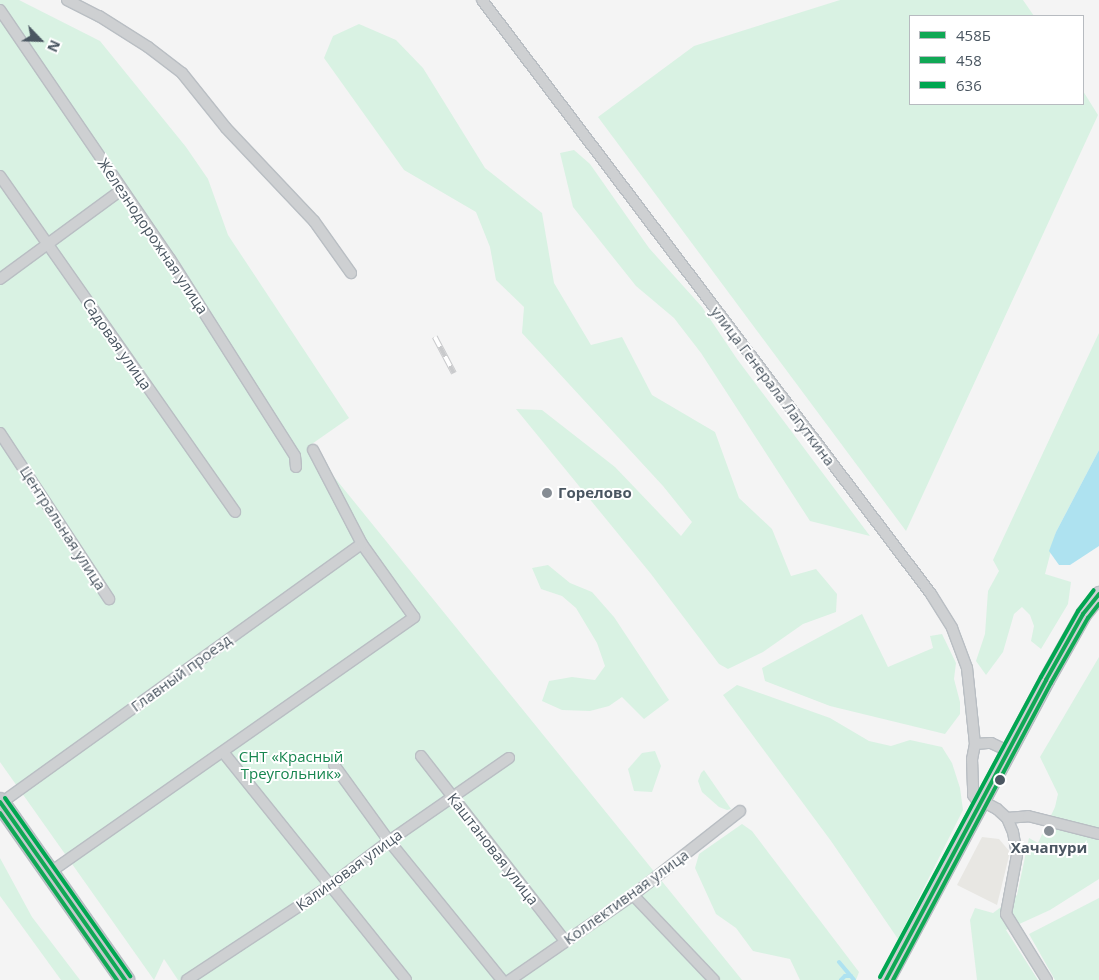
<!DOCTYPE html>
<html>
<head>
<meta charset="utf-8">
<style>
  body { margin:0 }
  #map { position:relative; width:1099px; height:980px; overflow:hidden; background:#f4f4f4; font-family:"Open Sans",sans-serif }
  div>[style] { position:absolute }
  .commercial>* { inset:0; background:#e8e7e3 }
  .green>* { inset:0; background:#d9f2e3 }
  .water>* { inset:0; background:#aee2f0 }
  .stream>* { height:4px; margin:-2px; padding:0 2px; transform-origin:2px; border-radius:2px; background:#aee2f0 }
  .roads { filter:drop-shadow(1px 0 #b9bec3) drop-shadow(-1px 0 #b9bec3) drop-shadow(0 1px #b9bec3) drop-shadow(0 -1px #b9bec3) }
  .minor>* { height:10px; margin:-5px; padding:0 5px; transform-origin:5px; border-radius:5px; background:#ced0d2 }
  .secondary>* { height:15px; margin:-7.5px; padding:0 7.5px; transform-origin:7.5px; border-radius:7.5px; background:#ced0d4 }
  .trunk>* { height:18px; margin:-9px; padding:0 9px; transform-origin:9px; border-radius:9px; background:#c4c9cd }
  .rail>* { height:5.5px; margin-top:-2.75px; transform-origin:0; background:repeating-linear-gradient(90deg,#fff 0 11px,#c9cacc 0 22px); box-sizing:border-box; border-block:1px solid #c9cacc }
  .bus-1>* { height:4px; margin:-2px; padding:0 2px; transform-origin:2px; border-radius:2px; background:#10a855 }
  .bus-2>* { height:4px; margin:-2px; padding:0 2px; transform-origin:2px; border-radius:2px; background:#10a855 }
  .bus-3>* { height:4px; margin:-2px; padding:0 2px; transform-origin:2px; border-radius:2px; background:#00a651 }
  .dots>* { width:14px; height:14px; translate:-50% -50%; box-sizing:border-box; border:2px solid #fff; border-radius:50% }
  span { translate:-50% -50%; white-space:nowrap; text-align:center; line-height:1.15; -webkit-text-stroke:4px #fff; paint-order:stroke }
  .street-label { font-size:15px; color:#4a5661 }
  .poi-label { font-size:15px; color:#4a5661; font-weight:700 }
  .left { translate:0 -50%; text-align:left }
  .park-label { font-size:15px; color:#17864f }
  .legend { position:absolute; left:909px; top:15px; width:175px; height:90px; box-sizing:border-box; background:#fff; border:1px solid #b7bbc0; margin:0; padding:6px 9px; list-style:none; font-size:15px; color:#4a5661 }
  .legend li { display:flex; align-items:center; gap:10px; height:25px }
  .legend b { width:25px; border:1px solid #b7bbc0 }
  .north { position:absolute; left:15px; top:15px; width:50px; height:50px; -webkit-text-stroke:4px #fff; paint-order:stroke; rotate:114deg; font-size:14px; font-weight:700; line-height:20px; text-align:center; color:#4a5661 }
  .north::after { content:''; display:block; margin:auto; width:18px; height:22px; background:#4a5661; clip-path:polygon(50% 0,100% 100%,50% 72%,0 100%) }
</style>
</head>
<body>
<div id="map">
  <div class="commercial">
    <div style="clip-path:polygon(982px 837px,999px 839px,1010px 852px,997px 905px,957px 885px)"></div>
  </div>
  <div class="green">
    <div style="clip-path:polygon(0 0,19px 0,100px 41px,186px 147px,208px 179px,228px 235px,349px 418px,309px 446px,742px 980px,178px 980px,164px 959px,154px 980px,0 762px)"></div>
    <div style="clip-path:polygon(840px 0,1023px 0,1034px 16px,910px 16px,910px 104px,1083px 104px,1083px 91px,1098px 115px,906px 531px,598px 117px,694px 46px)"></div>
    <div style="clip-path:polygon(359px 24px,396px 40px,423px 68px,485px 168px,542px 213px,554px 283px,591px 345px,622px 337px,652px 395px,715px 432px,739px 498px,772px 529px,791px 576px,816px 569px,837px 594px,836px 612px,803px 624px,763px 652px,728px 669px,719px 664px,651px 574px,516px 409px,542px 410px,615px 467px,681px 536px,692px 522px,663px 486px,522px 333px,524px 307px,496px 280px,490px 247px,476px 212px,404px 170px,324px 58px,333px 36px)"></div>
    <div style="clip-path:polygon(574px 150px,590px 164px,649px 248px,702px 307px,737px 359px,870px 536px,810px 521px,701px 353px,674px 318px,636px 286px,573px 207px,560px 153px)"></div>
    <div style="clip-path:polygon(1099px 333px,1099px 450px,1056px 532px,1045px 574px,1071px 582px,1068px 604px,1041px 649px,1031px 641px,1034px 626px,1030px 615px,1022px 607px,1014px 614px,1003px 652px,986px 675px,976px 661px,985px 634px,988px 591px,999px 571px,993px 560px)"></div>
    <div style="clip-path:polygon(548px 565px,570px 583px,592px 592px,614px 617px,669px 700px,644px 719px,622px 697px,609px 706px,590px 711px,562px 710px,542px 701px,549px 681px,572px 677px,595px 680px,605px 666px,597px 643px,576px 608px,562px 596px,541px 589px,532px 568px)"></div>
    <div style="clip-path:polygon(862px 614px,888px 667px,933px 648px,930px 636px,942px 634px,956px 663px,954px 679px,960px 702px,960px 714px,945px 734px,830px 706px,765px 681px,762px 668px)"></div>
    <div style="clip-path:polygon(1099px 657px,1099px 879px,1050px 910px,1006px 930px,1038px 980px,977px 980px,970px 920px,975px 908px,993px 913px,1017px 895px,1029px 838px,1038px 843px,1055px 807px,1058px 794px,1040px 757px)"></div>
    <div style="clip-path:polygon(737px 685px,830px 718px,869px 741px,891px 746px,910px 740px,942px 747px,952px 763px,960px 788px,963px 810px,898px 939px,831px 841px,723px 695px)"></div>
    <div style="clip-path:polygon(655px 751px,661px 766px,652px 792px,634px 791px,628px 769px,642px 753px)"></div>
    <div style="clip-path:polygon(704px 770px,731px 809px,727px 810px,719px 807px,702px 792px,698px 781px,701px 773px)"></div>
    <div style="clip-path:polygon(742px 824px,752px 831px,859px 972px,856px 980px,800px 980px,790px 959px,753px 951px,736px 928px,716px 914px,695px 868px,699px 854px)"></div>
    <div style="clip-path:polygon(0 858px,32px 917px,80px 980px,61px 980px,0 896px)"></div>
    <div style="clip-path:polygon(1099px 898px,1099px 980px,1055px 980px,1029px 934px)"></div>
  </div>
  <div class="water">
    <div style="clip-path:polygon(1099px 450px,1099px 546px,1070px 565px,1059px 565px,1049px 551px,1056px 532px)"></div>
  </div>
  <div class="stream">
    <div style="left:839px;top:962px;width:23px;rotate:50deg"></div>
    <div style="left:841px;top:980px;width:6px;rotate:-45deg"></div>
    <div style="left:845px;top:976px;width:6px"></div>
  </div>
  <div class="roads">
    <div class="minor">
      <div style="left:67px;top:0;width:36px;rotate:27deg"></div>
      <div style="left:99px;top:16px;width:58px;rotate:32.3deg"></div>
      <div style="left:148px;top:47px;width:43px;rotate:37.4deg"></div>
      <div style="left:182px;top:73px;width:70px;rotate:51.3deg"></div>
      <div style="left:226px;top:128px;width:128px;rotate:46.6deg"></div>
      <div style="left:314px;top:221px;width:64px;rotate:54.6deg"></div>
      <div style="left:482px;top:0;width:745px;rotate:52.91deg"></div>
      <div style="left:931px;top:594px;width:40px;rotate:58deg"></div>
      <div style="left:952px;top:628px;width:43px;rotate:69.4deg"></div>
      <div style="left:967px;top:668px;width:76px;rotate:84deg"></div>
      <div style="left:975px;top:744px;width:15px;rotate:101deg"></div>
      <div style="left:972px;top:759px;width:36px;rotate:88deg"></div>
      <div style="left:973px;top:795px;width:12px;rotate:55deg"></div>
      <div style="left:0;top:10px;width:301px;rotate:55.7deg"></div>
      <div style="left:170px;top:259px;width:233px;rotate:57.6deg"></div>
      <div style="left:295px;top:456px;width:11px;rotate:85deg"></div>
      <div style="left:0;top:176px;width:410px;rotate:55deg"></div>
      <div style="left:0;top:279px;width:150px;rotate:-36.3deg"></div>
      <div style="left:0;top:433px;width:199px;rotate:56.7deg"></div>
      <div style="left:975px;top:744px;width:16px;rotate:-4deg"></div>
      <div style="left:991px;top:743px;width:19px;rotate:25deg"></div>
      <div style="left:223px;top:752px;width:292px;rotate:51.2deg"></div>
      <div style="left:421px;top:756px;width:234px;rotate:52.1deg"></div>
      <div style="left:334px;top:765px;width:94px;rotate:54.1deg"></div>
      <div style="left:389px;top:841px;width:179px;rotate:50.9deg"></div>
      <div style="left:982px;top:801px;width:17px;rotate:28deg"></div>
      <div style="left:997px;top:809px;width:13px;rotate:42deg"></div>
      <div style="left:1007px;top:818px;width:15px;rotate:67deg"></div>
      <div style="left:1013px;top:832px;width:23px;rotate:80deg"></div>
      <div style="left:1017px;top:855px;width:60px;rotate:100.6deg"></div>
      <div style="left:1006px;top:914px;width:78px;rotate:58.2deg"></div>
      <div style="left:1px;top:803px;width:444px;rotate:-35.7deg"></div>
      <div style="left:1007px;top:818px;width:21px;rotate:-5deg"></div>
      <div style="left:1028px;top:816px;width:73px;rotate:14.2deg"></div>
      <div style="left:49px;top:873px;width:446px;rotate:-35deg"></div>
      <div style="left:414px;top:617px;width:90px;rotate:-125.5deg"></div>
      <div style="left:362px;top:544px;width:106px;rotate:-117.5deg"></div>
      <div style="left:633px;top:895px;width:117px;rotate:46.4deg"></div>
      <div style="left:187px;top:980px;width:173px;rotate:-33.4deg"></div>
      <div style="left:331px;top:885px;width:73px;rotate:-37.2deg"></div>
      <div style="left:389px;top:841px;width:146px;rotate:-34.7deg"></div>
      <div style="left:510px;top:980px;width:150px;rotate:-34.6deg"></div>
      <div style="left:633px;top:895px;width:136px;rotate:-38.1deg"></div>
    </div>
    <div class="secondary">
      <div style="left:886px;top:980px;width:340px;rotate:-61.9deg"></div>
      <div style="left:1046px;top:680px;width:76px;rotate:-60.7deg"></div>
      <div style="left:1083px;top:614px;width:26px;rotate:-51deg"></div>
    </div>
    <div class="trunk">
      <div style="left:0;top:802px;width:218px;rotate:54.9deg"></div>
    </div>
  </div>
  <div class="rail">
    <div style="left:435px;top:337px;width:41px;rotate:62.2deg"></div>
  </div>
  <div class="bus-1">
    <div style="left:0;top:802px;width:218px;rotate:54.9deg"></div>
    <div style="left:886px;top:980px;width:340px;rotate:-61.9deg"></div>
    <div style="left:1046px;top:680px;width:76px;rotate:-60.7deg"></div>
    <div style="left:1083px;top:614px;width:26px;rotate:-51deg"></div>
  </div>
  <div class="bus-2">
    <div style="left:0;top:813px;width:204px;rotate:55deg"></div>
    <div style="left:893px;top:980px;width:336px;rotate:-62deg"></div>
    <div style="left:1051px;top:683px;width:75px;rotate:-60.4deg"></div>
    <div style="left:1088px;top:618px;width:18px;rotate:-52deg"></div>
  </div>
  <div class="bus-3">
    <div style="left:5px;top:798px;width:218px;rotate:54.9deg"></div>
    <div style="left:880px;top:977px;width:340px;rotate:-61.8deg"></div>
    <div style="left:1041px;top:677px;width:76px;rotate:-60.7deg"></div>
    <div style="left:1078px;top:611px;width:26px;rotate:-53deg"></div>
  </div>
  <div class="dots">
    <div style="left:547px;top:493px;background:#868d94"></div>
    <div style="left:1000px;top:780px;background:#4a5661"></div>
    <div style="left:1049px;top:831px;background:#868d94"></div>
  </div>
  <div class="street-label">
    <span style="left:153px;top:236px;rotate:56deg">Железнодорожная улица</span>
    <span style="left:117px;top:344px;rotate:55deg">Садовая улица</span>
    <span style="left:773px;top:386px;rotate:53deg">улица Генерала Лагуткина</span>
    <span style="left:63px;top:528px;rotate:57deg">Центральная улица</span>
    <span style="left:181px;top:673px;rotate:-36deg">Главный проезд</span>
    <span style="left:493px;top:849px;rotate:52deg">Каштановая улица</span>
    <span style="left:349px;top:870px;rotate:-36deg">Калиновая улица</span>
    <span style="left:626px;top:897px;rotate:-36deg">Коллективная улица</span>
  </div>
  <div class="poi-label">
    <span class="left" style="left:558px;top:493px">Горелово</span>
    <span style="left:1049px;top:848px">Хачапури</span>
  </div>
  <div class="park-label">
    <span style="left:291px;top:765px">СНТ «Красный<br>Треугольник»</span>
  </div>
  <ul class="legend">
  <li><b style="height:6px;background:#10a855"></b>458Б</li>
  <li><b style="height:6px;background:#10a855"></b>458</li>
  <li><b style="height:6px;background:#00a651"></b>636</li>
  </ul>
  <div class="north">N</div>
</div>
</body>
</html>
